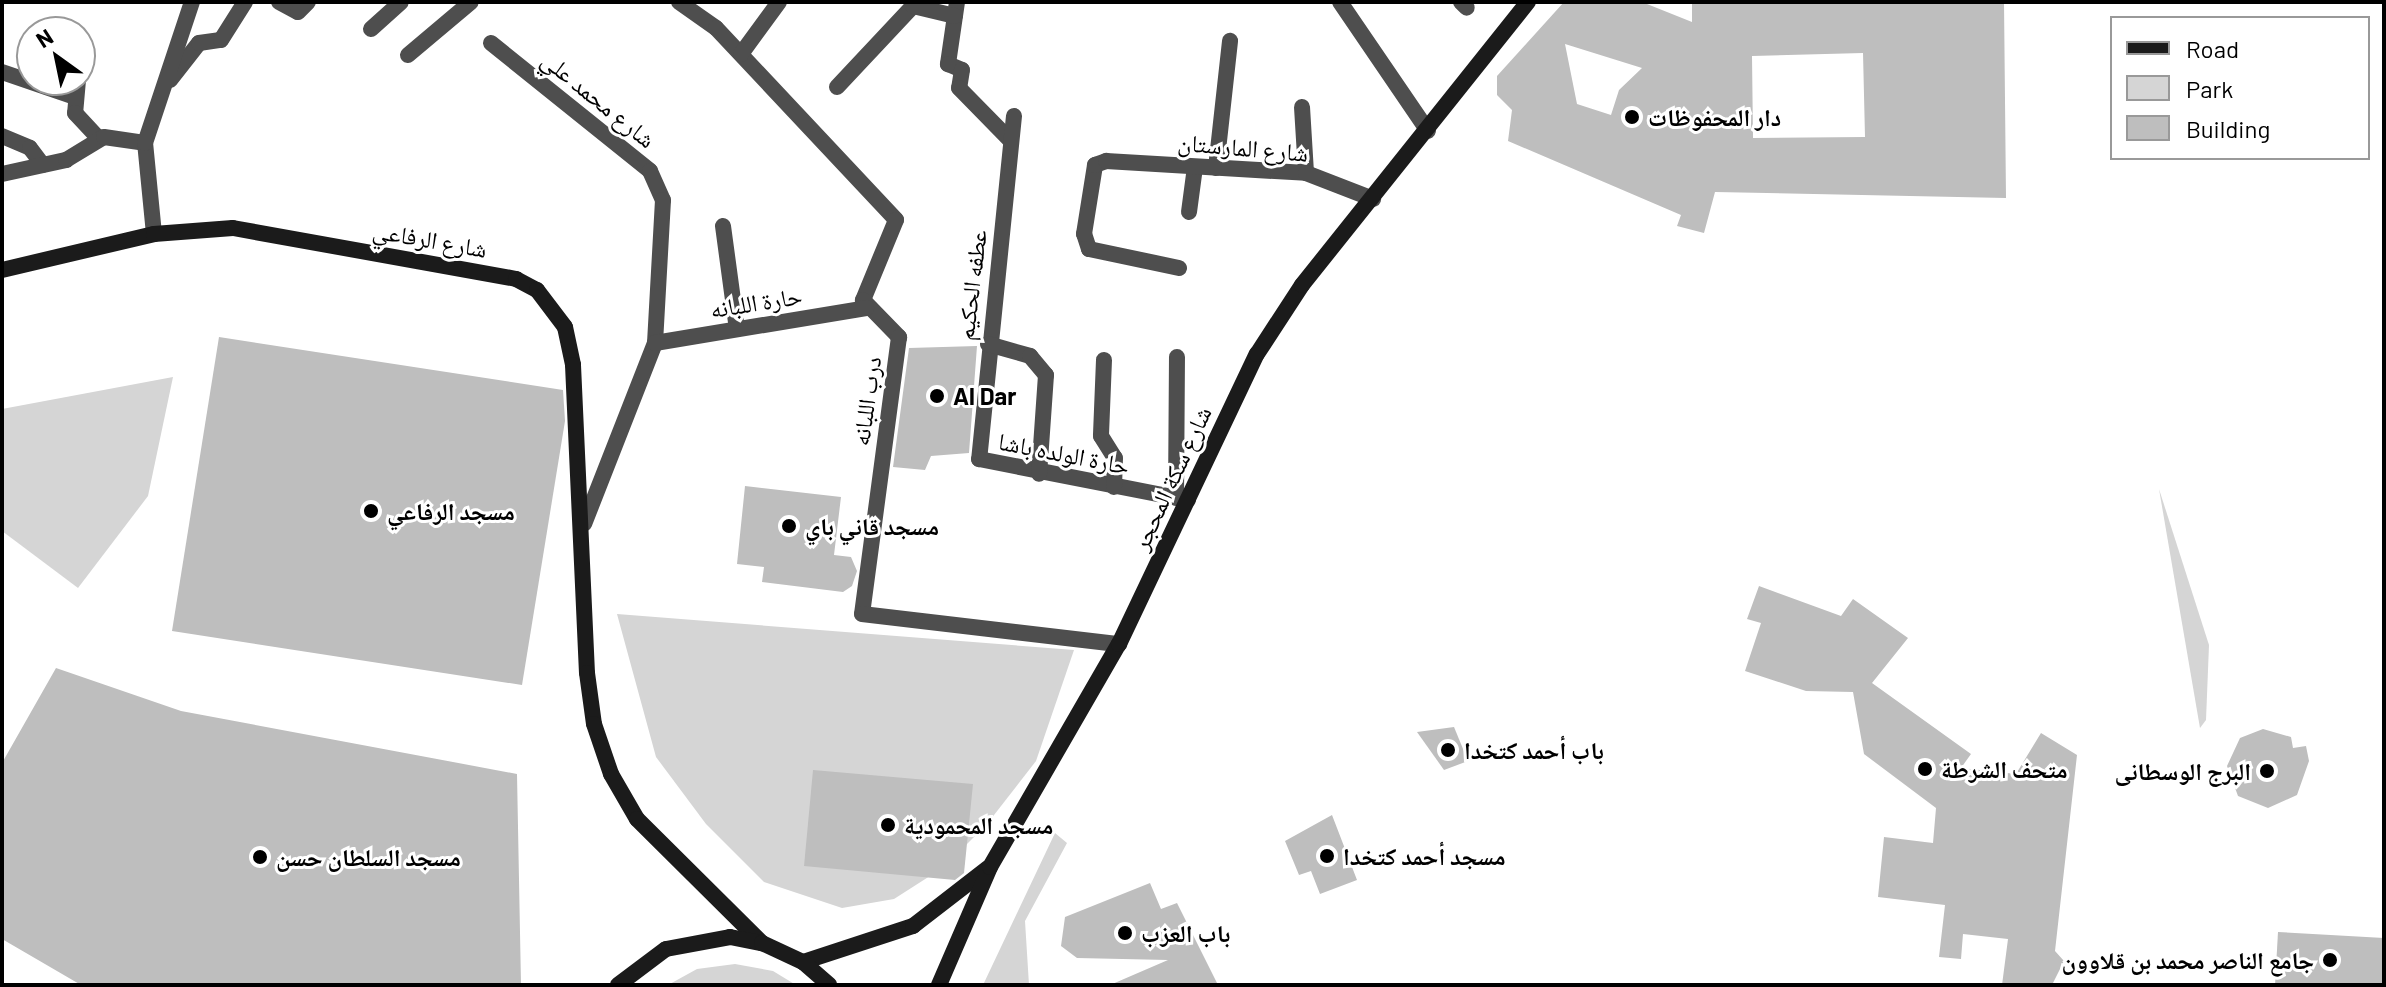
<!DOCTYPE html>
<html>
<head>
<meta charset="utf-8">
<style>
  body { margin:0 }
  #map { position:relative; width:2386px; height:987px; overflow:hidden; background:#fff; font-family:Barlow,"Noto Naskh Arabic",sans-serif }
  div>[style] { position:absolute }
  .green>* { inset:0; background:#d5d5d5 }
  .building>* { inset:0; background:#bebebe }
  .street>* { height:16px; margin:-8px; padding:0 8px; transform-origin:8px; border-radius:8px; background:#4e4e4e }
  .secondary>* { height:16px; margin:-8px; padding:0 8px; transform-origin:8px; border-radius:8px; background:#1b1b1b }
  .dots>* { width:22px; height:22px; translate:-50% -50%; box-sizing:border-box; border:4px solid #fff; border-radius:50% }
  span { translate:-50% -50%; white-space:nowrap; text-align:center; line-height:1.15; -webkit-text-stroke:6px #fff; paint-order:stroke }
  .street-label { font-size:24px; color:#000 }
  .poi-label { font-size:24px; color:#000; font-weight:700 }
  .left { translate:0 -50%; text-align:left }
  .right { translate:-100% -50%; text-align:right }
  .frame { position:absolute; inset:0; border:4px solid #000; pointer-events:none }
  .legend { position:absolute; left:2110px; top:16px; width:260px; height:144px; box-sizing:border-box; background:#fff; border:2px solid #999; margin:0; padding:10px 14px; list-style:none; font-size:24px; color:#000 }
  .legend li { display:flex; align-items:center; gap:16px; height:40px }
  .legend b { width:40px; border:2px solid #999 }
  .north { position:absolute; left:16px; top:16px; width:80px; height:80px; box-sizing:border-box; background:#fff; border:2px solid #999; border-radius:50%; rotate:327deg; font-size:22px; font-weight:700; line-height:32px; text-align:center; color:#000 }
  .north::after { content:''; display:block; margin:auto; width:28px; height:36px; background:#000; clip-path:polygon(50% 0,100% 100%,50% 72%,0 100%) }
</style>
</head>
<body>
<div id="map">
  <div class="green">
    <div style="clip-path:polygon(173px 377px,148px 496px,78px 588px,2px 531px,2px 409px)"></div>
    <div style="clip-path:polygon(2159px 489px,2209px 645px,2206px 720px,2200px 728px)"></div>
    <div style="clip-path:polygon(617px 614px,1074px 650px,1036px 761px,987px 824px,944px 867px,894px 899px,842px 908px,764px 882px,706px 824px,656px 757px)"></div>
    <div style="clip-path:polygon(1055px 833px,1067px 843px,1025px 921px,1029px 985px,983px 985px)"></div>
    <div style="clip-path:polygon(735px 964px,773px 971px,796px 985px,668px 985px,697px 969px)"></div>
  </div>
  <div class="building">
    <div style="clip-path:polygon(evenodd,1564px 2px,1642px 2px,1692px 22px,1692px 2px,2004px 2px,2006px 198px,1715px 192px,1704px 233px,1677px 226px,1681px 215px,1508px 141px,1512px 110px,1497px 95px,1497px 76px,1564px 2px,1565px 44px,1642px 68px,1619px 90px,1611px 115px,1577px 104px,1565px 44px,1564px 2px,1863px 53px,1865px 137px,1753px 138px,1752px 56px,1863px 53px)"></div>
    <div style="clip-path:polygon(219px 337px,563px 390px,565px 421px,522px 685px,172px 631px)"></div>
    <div style="clip-path:polygon(977px 346px,969px 453px,931px 456px,925px 470px,893px 467px,909px 348px)"></div>
    <div style="clip-path:polygon(745px 486px,841px 497px,834px 555px,851px 557px,857px 571px,852px 586px,843px 592px,762px 582px,764px 567px,737px 564px)"></div>
    <div style="clip-path:polygon(1759px 586px,1841px 616px,1853px 599px,1908px 638px,1872px 683px,1971px 754px,1961px 768px,2016px 774px,2041px 733px,2077px 755px,2055px 951px,2064px 961px,2052px 985px,2002px 985px,2008px 939px,1963px 934px,1961px 959px,1939px 957px,1945px 905px,1878px 897px,1884px 837px,1933px 843px,1936px 808px,1864px 754px,1853px 692px,1806px 691px,1745px 671px,1761px 623px,1747px 619px)"></div>
    <div style="clip-path:polygon(56px 668px,181px 711px,517px 774px,521px 985px,81px 985px,2px 939px,2px 763px)"></div>
    <div style="clip-path:polygon(1454px 727px,1468px 761px,1444px 770px,1417px 732px)"></div>
    <div style="clip-path:polygon(2263px 729px,2291px 737px,2293px 748px,2306px 746px,2309px 761px,2297px 795px,2268px 808px,2238px 796px,2227px 766px,2240px 738px)"></div>
    <div style="clip-path:polygon(813px 770px,973px 784px,964px 873px,955px 880px,804px 866px)"></div>
    <div style="clip-path:polygon(1332px 815px,1357px 880px,1320px 894px,1311px 871px,1299px 875px,1285px 841px)"></div>
    <div style="clip-path:polygon(1150px 883px,1161px 909px,1177px 903px,1218px 985px,1110px 985px,1168px 960px,1077px 958px,1061px 946px,1065px 917px)"></div>
    <div style="clip-path:polygon(2278px 932px,2384px 938px,2384px 984px,2275px 985px)"></div>
  </div>
  <div class="street">
    <div style="left:279px;top:2px;width:21px;rotate:28deg"></div>
    <div style="left:298px;top:12px;width:14px;rotate:-45deg"></div>
    <div style="left:679px;top:2px;width:45px;rotate:35.1deg"></div>
    <div style="left:716px;top:28px;width:263px;rotate:46.8deg"></div>
    <div style="left:896px;top:220px;width:87px;rotate:112.4deg"></div>
    <div style="left:863px;top:300px;width:52px;rotate:45.8deg"></div>
    <div style="left:899px;top:337px;width:279px;rotate:97.6deg"></div>
    <div style="left:862px;top:614px;width:259px;rotate:6.7deg"></div>
    <div style="left:957px;top:2px;width:63px;rotate:98.3deg"></div>
    <div style="left:948px;top:64px;width:15px;rotate:23deg"></div>
    <div style="left:962px;top:70px;width:18px;rotate:99deg"></div>
    <div style="left:959px;top:88px;width:74px;rotate:45.5deg"></div>
    <div style="left:1340px;top:2px;width:156px;rotate:55.7deg"></div>
    <div style="left:1461px;top:2px;width:8px;rotate:45deg"></div>
    <div style="left:371px;top:29px;width:40px;rotate:-42deg"></div>
    <div style="left:491px;top:43px;width:204px;rotate:38.8deg"></div>
    <div style="left:650px;top:171px;width:32px;rotate:66deg"></div>
    <div style="left:663px;top:200px;width:143px;rotate:93.2deg"></div>
    <div style="left:655px;top:343px;width:194px;rotate:111.4deg"></div>
    <div style="left:741px;top:54px;width:64px;rotate:-53.8deg"></div>
    <div style="left:408px;top:55px;width:82px;rotate:-40.1deg"></div>
    <div style="left:80px;top:71px;width:9px;rotate:-77deg"></div>
    <div style="left:2px;top:72px;width:77px;rotate:18.9deg"></div>
    <div style="left:78px;top:80px;width:33px;rotate:95deg"></div>
    <div style="left:75px;top:113px;width:35px;rotate:47deg"></div>
    <div style="left:170px;top:80px;width:47px;rotate:-51.9deg"></div>
    <div style="left:199px;top:43px;width:22px;rotate:-8deg"></div>
    <div style="left:221px;top:40px;width:45px;rotate:-57.7deg"></div>
    <div style="left:837px;top:87px;width:111px;rotate:-46.8deg"></div>
    <div style="left:913px;top:6px;width:43px;rotate:13.4deg"></div>
    <div style="left:1302px;top:107px;width:66px;rotate:86.5deg"></div>
    <div style="left:1014px;top:116px;width:345px;rotate:95.8deg"></div>
    <div style="left:979px;top:459px;width:213px;rotate:11.1deg"></div>
    <div style="left:2px;top:136px;width:30px;rotate:23deg"></div>
    <div style="left:30px;top:148px;width:21px;rotate:53deg"></div>
    <div style="left:1216px;top:168px;width:128px;rotate:-83.7deg"></div>
    <div style="left:2px;top:174px;width:66px;rotate:-12.3deg"></div>
    <div style="left:66px;top:160px;width:44px;rotate:-31.2deg"></div>
    <div style="left:104px;top:137px;width:41px;rotate:8.3deg"></div>
    <div style="left:1189px;top:212px;width:45px;rotate:-82.4deg"></div>
    <div style="left:723px;top:226px;width:104px;rotate:82.3deg"></div>
    <div style="left:154px;top:234px;width:91px;rotate:-95.6deg"></div>
    <div style="left:145px;top:143px;width:149px;rotate:-71.6deg"></div>
    <div style="left:1179px;top:268px;width:92px;rotate:-168.1deg"></div>
    <div style="left:1089px;top:249px;width:16px;rotate:-108deg"></div>
    <div style="left:1084px;top:234px;width:70px;rotate:-80.9deg"></div>
    <div style="left:1095px;top:165px;width:12px;rotate:-20deg"></div>
    <div style="left:1106px;top:161px;width:200px;rotate:3.4deg"></div>
    <div style="left:1306px;top:173px;width:72px;rotate:21.2deg"></div>
    <div style="left:655px;top:343px;width:214px;rotate:-9.4deg"></div>
    <div style="left:988px;top:344px;width:44px;rotate:15.9deg"></div>
    <div style="left:1030px;top:356px;width:25px;rotate:50deg"></div>
    <div style="left:1046px;top:375px;width:99px;rotate:94deg"></div>
    <div style="left:1104px;top:360px;width:76px;rotate:92.3deg"></div>
    <div style="left:1101px;top:436px;width:26px;rotate:58deg"></div>
    <div style="left:1115px;top:458px;width:29px;rotate:92deg"></div>
    <div style="left:1176px;top:498px;width:141px;rotate:-89.6deg"></div>
  </div>
  <div class="secondary">
    <div style="left:2px;top:270px;width:156px;rotate:-13.3deg"></div>
    <div style="left:154px;top:234px;width:79px;rotate:-4.3deg"></div>
    <div style="left:233px;top:228px;width:288px;rotate:10.2deg"></div>
    <div style="left:516px;top:279px;width:24px;rotate:28deg"></div>
    <div style="left:537px;top:290px;width:46px;rotate:52.9deg"></div>
    <div style="left:565px;top:327px;width:39px;rotate:78deg"></div>
    <div style="left:573px;top:365px;width:308px;rotate:87.4deg"></div>
    <div style="left:587px;top:673px;width:51px;rotate:82.2deg"></div>
    <div style="left:594px;top:724px;width:53px;rotate:71.2deg"></div>
    <div style="left:611px;top:774px;width:52px;rotate:60deg"></div>
    <div style="left:637px;top:819px;width:176px;rotate:44.8deg"></div>
    <div style="left:803px;top:962px;width:116px;rotate:-18.1deg"></div>
    <div style="left:913px;top:926px;width:95px;rotate:-37.7deg"></div>
    <div style="left:618px;top:985px;width:60px;rotate:-36.9deg"></div>
    <div style="left:666px;top:949px;width:65px;rotate:-10.6deg"></div>
    <div style="left:730px;top:937px;width:33px;rotate:11deg"></div>
    <div style="left:762px;top:943px;width:45px;rotate:24.9deg"></div>
    <div style="left:803px;top:962px;width:35px;rotate:41deg"></div>
    <div style="left:939px;top:985px;width:129px;rotate:-66.6deg"></div>
    <div style="left:990px;top:867px;width:258px;rotate:-60deg"></div>
    <div style="left:1119px;top:644px;width:321px;rotate:-64.6deg"></div>
    <div style="left:1257px;top:354px;width:82px;rotate:-56.9deg"></div>
    <div style="left:1302px;top:285px;width:362px;rotate:-51.4deg"></div>
  </div>
  <div class="dots">
    <div style="left:1632px;top:117px;background:#000"></div>
    <div style="left:937px;top:396px;background:#000"></div>
    <div style="left:371px;top:511px;background:#000"></div>
    <div style="left:789px;top:526px;background:#000"></div>
    <div style="left:1448px;top:750px;background:#000"></div>
    <div style="left:1925px;top:769px;background:#000"></div>
    <div style="left:2267px;top:771px;background:#000"></div>
    <div style="left:888px;top:825px;background:#000"></div>
    <div style="left:1327px;top:856px;background:#000"></div>
    <div style="left:260px;top:857px;background:#000"></div>
    <div style="left:1125px;top:933px;background:#000"></div>
    <div style="left:2330px;top:960px;background:#000"></div>
  </div>
  <div class="street-label">
    <span style="left:599px;top:99px;rotate:39deg">شارع محمد علي</span>
    <span style="left:1243px;top:147px;rotate:5deg">شارع المارستان</span>
    <span style="left:430px;top:239px;rotate:10deg">شارع الرفاعي</span>
    <span style="left:971px;top:285px;rotate:-83deg">عطفه الحكيم</span>
    <span style="left:756px;top:302px;rotate:-9deg">حارة اللبانه</span>
    <span style="left:866px;top:401px;rotate:-82deg">درب اللبانه</span>
    <span style="left:1064px;top:453px;rotate:11deg">حارة الولده باشا</span>
    <span style="left:1171px;top:478px;rotate:-65deg">شارع سكة المحجر</span>
  </div>
  <div class="poi-label">
    <span class="left" style="left:1648px;top:117px">دار المحفوظات</span>
    <span class="left" style="left:953px;top:396px">Al Dar</span>
    <span class="left" style="left:387px;top:511px">مسجد الرفاعي</span>
    <span class="left" style="left:805px;top:526px">مسجد قاني باي</span>
    <span class="left" style="left:1464px;top:750px">باب أحمد كتخدا</span>
    <span class="left" style="left:1941px;top:769px">متحف الشرطة</span>
    <span class="right" style="left:2251px;top:771px">البرج الوسطانى</span>
    <span class="left" style="left:904px;top:825px">مسجد المحمودية</span>
    <span class="left" style="left:1343px;top:856px">مسجد أحمد كتخدا</span>
    <span class="left" style="left:276px;top:857px">مسجد السلطان حسن</span>
    <span class="left" style="left:1141px;top:933px">باب العزب</span>
    <span class="right" style="left:2314px;top:960px">جامع الناصر محمد بن قلاوون</span>
  </div>
  <div class="frame"></div>
  <ul class="legend">
  <li><b style="height:10px;background:#1b1b1b"></b>Road</li>
  <li><b style="height:22px;background:#d5d5d5"></b>Park</li>
  <li><b style="height:22px;background:#bebebe"></b>Building</li>
  </ul>
  <div class="north">N</div>
</div>
</body>
</html>
